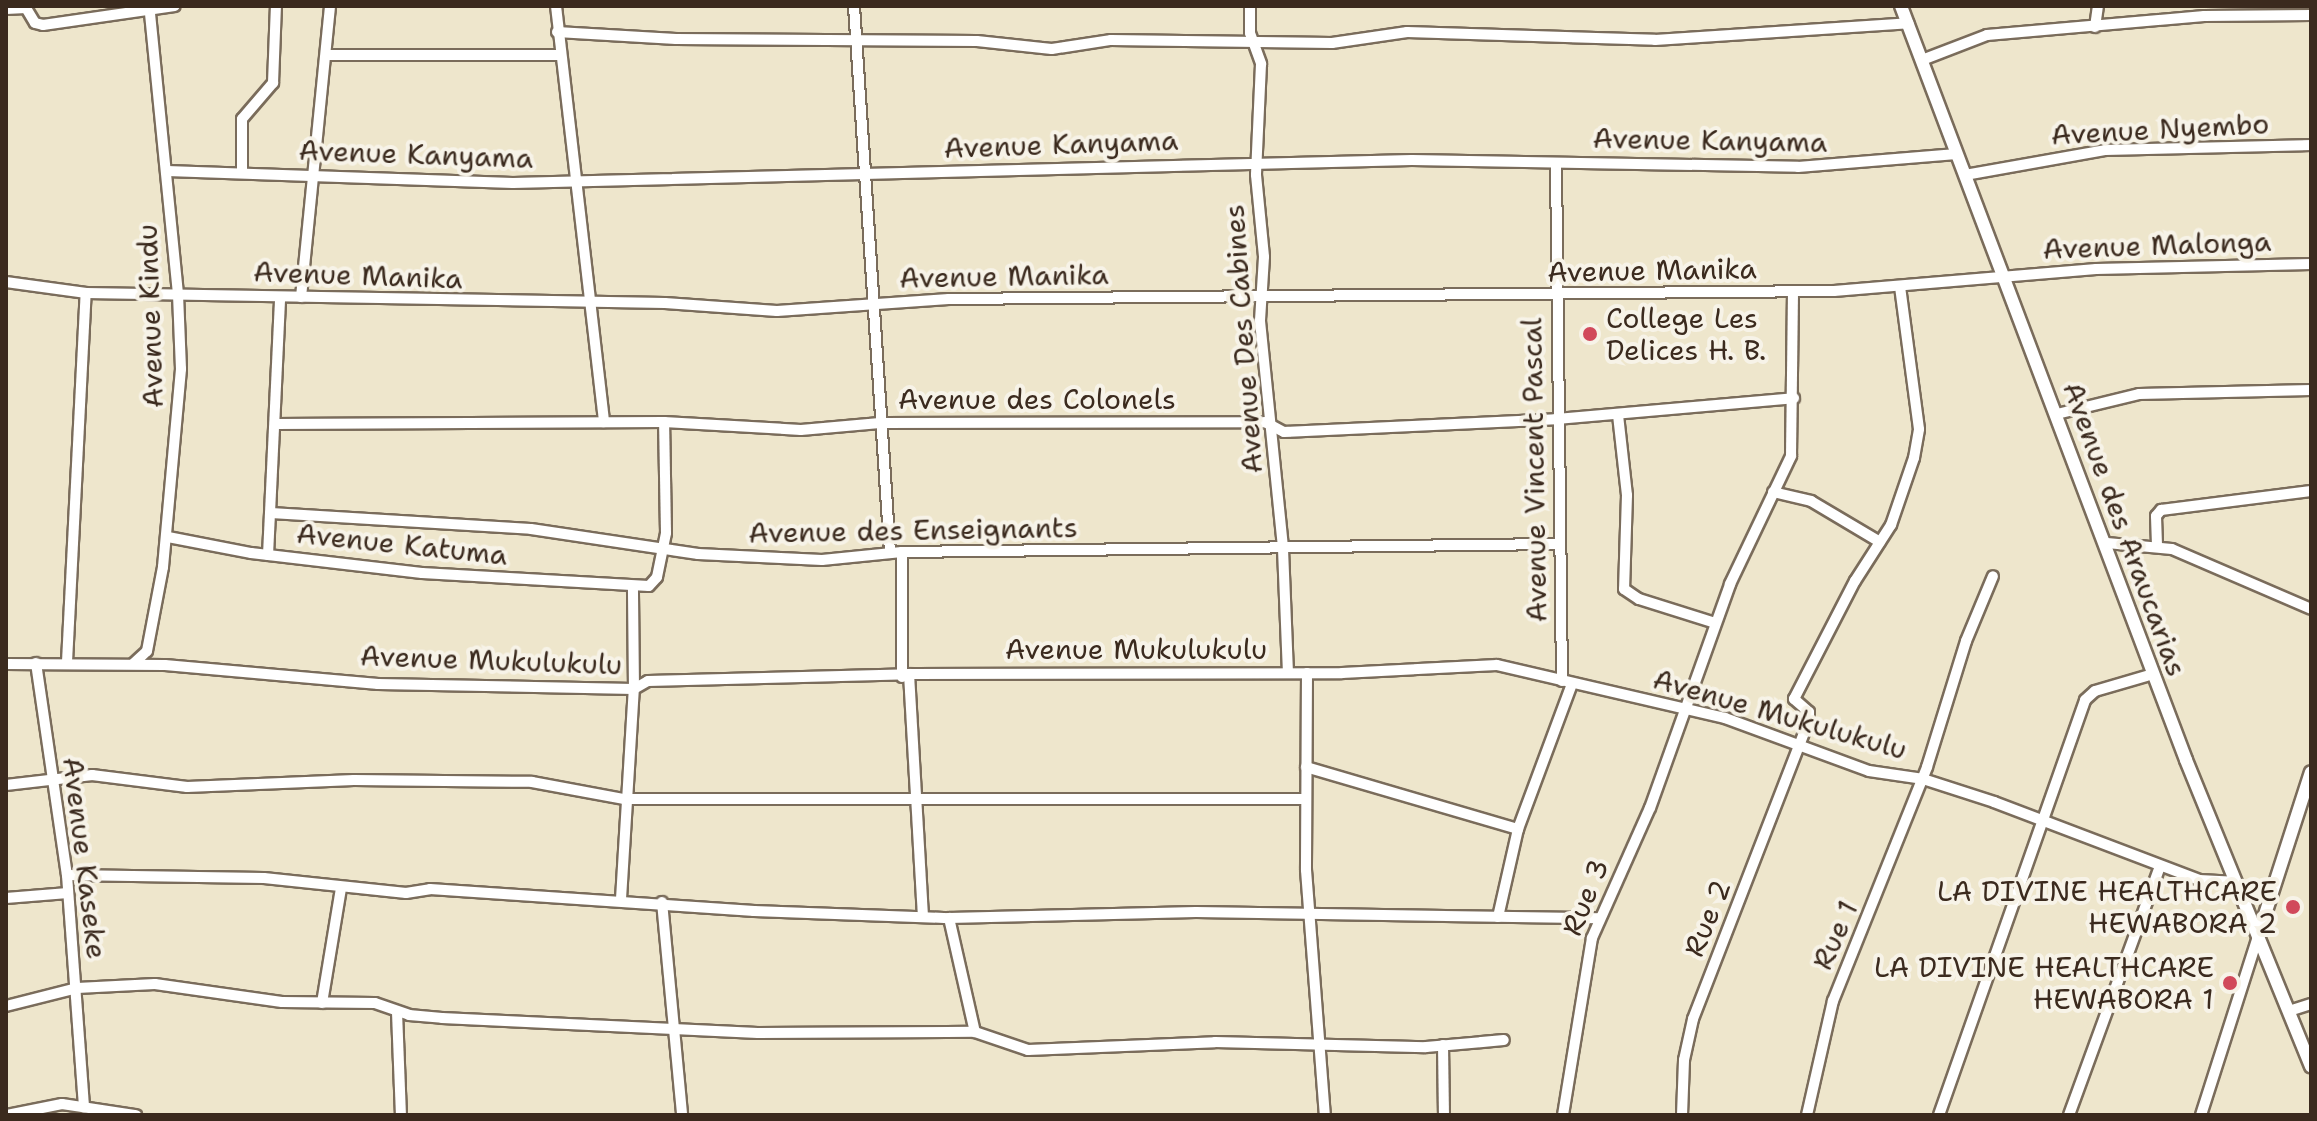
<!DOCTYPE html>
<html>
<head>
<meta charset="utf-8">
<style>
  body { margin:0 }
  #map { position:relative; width:2317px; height:1121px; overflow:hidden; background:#eee6cc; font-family:"Shantell Sans",sans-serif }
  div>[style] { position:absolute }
  .roads { filter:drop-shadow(2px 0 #7a6c5b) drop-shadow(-2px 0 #7a6c5b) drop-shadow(0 2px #7a6c5b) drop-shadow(0 -2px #7a6c5b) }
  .minor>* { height:10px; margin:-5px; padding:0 5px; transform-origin:5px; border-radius:5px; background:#fff }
  .tertiary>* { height:12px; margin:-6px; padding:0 6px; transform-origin:6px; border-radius:6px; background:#fff }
  .dots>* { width:22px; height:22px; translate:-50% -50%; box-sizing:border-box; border:4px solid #f7f3e8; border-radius:50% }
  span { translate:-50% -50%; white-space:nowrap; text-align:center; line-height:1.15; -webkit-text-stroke:8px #f7f3e8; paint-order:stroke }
  .street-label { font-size:28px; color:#3b2a1e }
  .poi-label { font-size:28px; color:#3b2a1e }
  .left { translate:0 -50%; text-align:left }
  .right { translate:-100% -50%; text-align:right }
  .frame { position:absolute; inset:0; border:8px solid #3b2a1e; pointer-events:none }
</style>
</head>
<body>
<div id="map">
  <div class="roads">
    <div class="minor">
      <div style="left:556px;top:6px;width:419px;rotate:83.4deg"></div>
      <div style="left:854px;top:6px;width:548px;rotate:86.23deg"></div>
      <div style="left:1250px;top:6px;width:27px;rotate:90deg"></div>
      <div style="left:1250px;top:33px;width:33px;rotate:70deg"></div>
      <div style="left:1261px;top:64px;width:111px;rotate:92.6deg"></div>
      <div style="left:1256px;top:175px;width:82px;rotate:84.4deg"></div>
      <div style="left:1264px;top:257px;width:64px;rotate:93.6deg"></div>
      <div style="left:1260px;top:321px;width:229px;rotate:84.2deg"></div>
      <div style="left:1283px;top:549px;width:123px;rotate:87.7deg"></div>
      <div style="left:6px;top:9px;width:20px;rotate:-3deg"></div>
      <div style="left:26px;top:8px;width:17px;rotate:59deg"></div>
      <div style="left:35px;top:23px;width:8px;rotate:14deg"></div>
      <div style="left:43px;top:25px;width:133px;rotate:-8.2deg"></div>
      <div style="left:2095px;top:27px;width:21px;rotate:-82deg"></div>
      <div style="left:557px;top:32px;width:119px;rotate:3.4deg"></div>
      <div style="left:676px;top:39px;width:301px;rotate:0.4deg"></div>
      <div style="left:977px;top:41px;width:75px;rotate:6.1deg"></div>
      <div style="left:1052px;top:49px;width:60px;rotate:-8.7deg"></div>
      <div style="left:1111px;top:40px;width:221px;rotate:0.8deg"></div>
      <div style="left:1332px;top:43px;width:76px;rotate:-8.3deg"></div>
      <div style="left:1407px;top:32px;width:248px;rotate:1.8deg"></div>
      <div style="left:1655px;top:40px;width:254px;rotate:-3.8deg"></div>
      <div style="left:326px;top:55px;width:233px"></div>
      <div style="left:1922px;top:60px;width:70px;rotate:-21deg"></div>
      <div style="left:1987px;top:35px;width:218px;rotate:-5deg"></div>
      <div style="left:2204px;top:16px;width:107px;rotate:-0.5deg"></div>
      <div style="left:1556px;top:163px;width:518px;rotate:89.34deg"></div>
      <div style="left:167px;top:171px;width:346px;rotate:2deg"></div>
      <div style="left:513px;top:183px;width:899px;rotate:-1.47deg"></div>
      <div style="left:1412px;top:160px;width:386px;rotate:1deg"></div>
      <div style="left:1798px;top:167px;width:159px;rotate:-4.7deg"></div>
      <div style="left:242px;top:172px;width:53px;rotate:-90deg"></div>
      <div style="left:242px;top:119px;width:48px;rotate:-49.3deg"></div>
      <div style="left:273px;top:83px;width:77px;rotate:-87.8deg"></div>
      <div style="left:1965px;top:175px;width:142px;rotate:-10.1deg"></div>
      <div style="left:2105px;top:150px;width:206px;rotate:-1.4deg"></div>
      <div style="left:6px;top:282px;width:81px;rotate:7.8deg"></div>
      <div style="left:86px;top:293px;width:579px;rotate:0.99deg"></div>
      <div style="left:665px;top:303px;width:112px;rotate:4.1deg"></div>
      <div style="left:777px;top:311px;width:172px;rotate:-4deg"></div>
      <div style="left:949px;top:299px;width:885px;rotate:-0.52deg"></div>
      <div style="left:1834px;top:291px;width:263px;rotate:-4.8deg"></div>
      <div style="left:2096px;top:269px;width:215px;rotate:-1.3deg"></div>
      <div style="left:301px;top:297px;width:292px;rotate:-84.3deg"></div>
      <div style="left:2057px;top:414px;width:84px;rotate:-13.7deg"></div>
      <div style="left:2139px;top:394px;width:172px;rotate:-1.3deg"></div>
      <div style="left:1618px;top:415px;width:81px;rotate:83.6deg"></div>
      <div style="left:1627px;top:495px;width:94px;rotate:91.8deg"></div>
      <div style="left:1624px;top:589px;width:18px;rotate:34deg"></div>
      <div style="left:1639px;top:599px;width:80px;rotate:17.5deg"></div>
      <div style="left:276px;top:424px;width:388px;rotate:-0.3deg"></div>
      <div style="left:664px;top:422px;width:137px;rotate:3.3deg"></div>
      <div style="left:801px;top:430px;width:79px;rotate:-5.1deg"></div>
      <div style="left:880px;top:423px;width:385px;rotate:-0.1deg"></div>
      <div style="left:1265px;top:422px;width:21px;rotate:28deg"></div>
      <div style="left:1284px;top:432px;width:272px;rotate:-2.7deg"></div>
      <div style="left:1556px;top:419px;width:239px;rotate:-5deg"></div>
      <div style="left:1773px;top:492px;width:39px;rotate:13deg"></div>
      <div style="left:1811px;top:501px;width:80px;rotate:30.7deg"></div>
      <div style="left:271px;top:513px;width:260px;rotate:3.5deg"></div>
      <div style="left:531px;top:529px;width:169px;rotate:8.5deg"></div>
      <div style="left:698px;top:554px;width:124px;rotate:2.8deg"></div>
      <div style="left:822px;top:560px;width:80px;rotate:-5.7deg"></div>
      <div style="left:902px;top:552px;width:656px;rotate:-0.7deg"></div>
      <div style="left:168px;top:537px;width:85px;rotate:10.9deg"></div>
      <div style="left:251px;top:553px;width:172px;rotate:6.7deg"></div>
      <div style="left:422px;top:573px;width:227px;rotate:3.3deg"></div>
      <div style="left:649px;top:586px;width:12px;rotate:-48deg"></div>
      <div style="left:657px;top:577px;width:45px;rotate:-78.4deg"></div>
      <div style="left:666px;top:533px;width:111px;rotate:-91deg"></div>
      <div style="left:2107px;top:543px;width:65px;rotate:5.3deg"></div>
      <div style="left:2172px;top:549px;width:151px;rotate:23.3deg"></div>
      <div style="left:2157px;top:545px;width:29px;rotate:-92deg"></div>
      <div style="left:2156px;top:516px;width:8px;rotate:-50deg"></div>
      <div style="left:2161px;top:510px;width:151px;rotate:-7.2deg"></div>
      <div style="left:902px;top:552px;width:125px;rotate:90deg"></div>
      <div style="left:268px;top:555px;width:258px;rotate:-87.3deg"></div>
      <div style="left:67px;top:662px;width:369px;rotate:-87.1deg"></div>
      <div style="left:36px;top:663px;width:214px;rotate:81.7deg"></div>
      <div style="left:67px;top:875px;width:233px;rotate:85.8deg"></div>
      <div style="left:6px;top:664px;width:159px;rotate:0.4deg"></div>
      <div style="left:165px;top:665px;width:214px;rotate:5.1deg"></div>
      <div style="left:378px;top:684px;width:256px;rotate:1.1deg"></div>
      <div style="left:634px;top:689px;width:16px;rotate:-30deg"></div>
      <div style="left:648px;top:681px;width:261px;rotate:-1.5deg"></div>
      <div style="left:909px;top:674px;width:433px;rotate:-0.1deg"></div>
      <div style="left:1342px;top:673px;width:155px;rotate:-3deg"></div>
      <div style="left:1497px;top:665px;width:234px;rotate:13.1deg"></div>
      <div style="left:1725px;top:718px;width:153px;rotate:20.2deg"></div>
      <div style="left:1869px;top:771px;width:55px;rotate:8.4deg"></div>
      <div style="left:1923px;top:779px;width:75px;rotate:17.9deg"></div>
      <div style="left:1994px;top:802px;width:219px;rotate:20.8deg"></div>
      <div style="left:2199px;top:880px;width:35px;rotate:3deg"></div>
      <div style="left:133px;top:664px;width:19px;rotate:-43deg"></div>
      <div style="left:147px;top:651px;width:86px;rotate:-79.2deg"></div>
      <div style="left:163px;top:567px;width:199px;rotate:-84.8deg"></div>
      <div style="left:181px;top:369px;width:75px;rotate:-92.3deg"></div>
      <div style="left:178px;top:294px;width:289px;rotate:-95.7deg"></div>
      <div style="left:1307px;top:673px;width:197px;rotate:90.3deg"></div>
      <div style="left:1306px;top:870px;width:246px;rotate:85.6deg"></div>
      <div style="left:909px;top:674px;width:242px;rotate:86.7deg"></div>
      <div style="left:1306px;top:767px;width:221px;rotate:16.3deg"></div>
      <div style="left:6px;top:785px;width:87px;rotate:-6.6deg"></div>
      <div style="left:92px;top:775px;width:96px;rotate:7.2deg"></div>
      <div style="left:187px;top:787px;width:167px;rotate:-2.4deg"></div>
      <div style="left:354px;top:780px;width:178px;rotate:0.6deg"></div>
      <div style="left:532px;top:782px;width:94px;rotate:10.5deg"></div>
      <div style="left:624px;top:799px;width:680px"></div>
      <div style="left:67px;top:875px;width:197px;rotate:0.9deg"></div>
      <div style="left:264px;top:878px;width:143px;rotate:6deg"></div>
      <div style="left:406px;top:893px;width:24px;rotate:-9deg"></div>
      <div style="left:430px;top:889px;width:325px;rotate:3.9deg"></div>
      <div style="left:754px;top:911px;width:195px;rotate:2.1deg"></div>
      <div style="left:949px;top:918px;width:247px;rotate:-1.4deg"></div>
      <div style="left:1196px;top:912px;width:403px;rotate:0.9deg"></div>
      <div style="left:6px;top:898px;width:62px;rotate:-4.6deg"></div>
      <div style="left:621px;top:899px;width:210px;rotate:-86.5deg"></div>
      <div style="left:634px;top:689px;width:103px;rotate:-90.6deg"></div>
      <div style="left:662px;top:902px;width:214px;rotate:84.6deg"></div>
      <div style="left:1498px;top:917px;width:90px;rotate:-77.2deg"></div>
      <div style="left:1518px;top:829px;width:155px;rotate:-69.6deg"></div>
      <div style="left:949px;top:918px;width:117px;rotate:77.2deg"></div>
      <div style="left:322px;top:1003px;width:117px;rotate:-80.6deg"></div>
      <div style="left:6px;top:1006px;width:73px;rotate:-14.2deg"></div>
      <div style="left:77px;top:988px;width:78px;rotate:-2.9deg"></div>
      <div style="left:155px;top:984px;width:128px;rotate:8.1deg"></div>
      <div style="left:282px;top:1002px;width:93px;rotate:0.6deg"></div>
      <div style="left:375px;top:1003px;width:36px;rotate:19deg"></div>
      <div style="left:409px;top:1015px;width:33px;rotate:5deg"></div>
      <div style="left:442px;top:1018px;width:316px;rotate:2.7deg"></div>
      <div style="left:758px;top:1033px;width:217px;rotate:-0.3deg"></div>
      <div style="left:975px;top:1032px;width:56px;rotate:18.8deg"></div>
      <div style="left:1028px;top:1050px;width:187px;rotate:-2.4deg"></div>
      <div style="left:1215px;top:1042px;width:211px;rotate:1.4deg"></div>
      <div style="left:1426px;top:1047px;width:78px;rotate:-5.1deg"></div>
      <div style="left:2289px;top:1011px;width:23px;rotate:-18deg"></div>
      <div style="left:397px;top:1012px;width:103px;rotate:87.8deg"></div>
      <div style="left:1443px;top:1045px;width:70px;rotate:89.2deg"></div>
      <div style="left:7px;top:1115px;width:56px;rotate:-11.3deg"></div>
      <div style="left:62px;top:1104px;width:75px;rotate:8.5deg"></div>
      <div style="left:1563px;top:1115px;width:179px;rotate:-80.7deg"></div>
      <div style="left:1592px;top:938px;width:142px;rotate:-66deg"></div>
      <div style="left:1650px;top:808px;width:238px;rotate:-70.3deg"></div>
      <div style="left:1730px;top:584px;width:142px;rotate:-64.5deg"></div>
      <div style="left:1791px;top:456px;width:165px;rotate:-89.3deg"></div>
      <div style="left:1682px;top:1115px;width:55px;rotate:-87.9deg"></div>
      <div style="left:1684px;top:1060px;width:42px;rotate:-77.6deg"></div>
      <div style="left:1693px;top:1019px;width:321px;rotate:-68.8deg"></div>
      <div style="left:1809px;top:720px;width:8px;rotate:-90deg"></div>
      <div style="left:1809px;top:712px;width:20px;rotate:-139deg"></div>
      <div style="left:1794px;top:699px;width:133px;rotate:-62.7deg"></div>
      <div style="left:1855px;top:581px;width:67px;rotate:-57.3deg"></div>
      <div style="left:1891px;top:525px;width:71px;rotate:-71.1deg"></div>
      <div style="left:1914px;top:458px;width:29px;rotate:-80deg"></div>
      <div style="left:1919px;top:429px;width:143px;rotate:-97.6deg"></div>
      <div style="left:1807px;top:1115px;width:117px;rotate:-77.2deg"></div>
      <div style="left:1833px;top:1001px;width:252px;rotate:-68.1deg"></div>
      <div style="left:1927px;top:767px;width:132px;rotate:-72.8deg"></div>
      <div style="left:1966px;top:641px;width:70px;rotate:-67.4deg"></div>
      <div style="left:1939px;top:1115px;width:440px;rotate:-70.6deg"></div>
      <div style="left:2085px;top:700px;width:13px;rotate:-42deg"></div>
      <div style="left:2095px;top:691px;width:60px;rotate:-16.3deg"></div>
      <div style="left:2069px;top:1115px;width:264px;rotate:-69.9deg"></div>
      <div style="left:2201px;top:1115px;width:188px;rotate:-72.3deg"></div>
    </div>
    <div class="tertiary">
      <div style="left:1901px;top:6px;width:806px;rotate:69.29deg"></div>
      <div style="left:2186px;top:760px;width:331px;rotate:67.8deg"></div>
      <div style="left:2258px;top:936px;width:172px;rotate:-72.1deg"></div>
    </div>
  </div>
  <div class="dots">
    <div style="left:1590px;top:334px;background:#d1495b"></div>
    <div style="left:2293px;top:907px;background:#d1495b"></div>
    <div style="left:2230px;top:983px;background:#d1495b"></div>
  </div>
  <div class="street-label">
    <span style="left:2160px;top:129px;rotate:-3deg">Avenue Nyembo</span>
    <span style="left:1710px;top:140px;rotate:1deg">Avenue Kanyama</span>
    <span style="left:1061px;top:144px;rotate:-2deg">Avenue Kanyama</span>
    <span style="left:416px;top:154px;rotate:2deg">Avenue Kanyama</span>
    <span style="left:2157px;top:245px;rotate:-2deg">Avenue Malonga</span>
    <span style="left:1652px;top:270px;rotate:-1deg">Avenue Manika</span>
    <span style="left:358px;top:275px;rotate:2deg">Avenue Manika</span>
    <span style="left:1004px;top:276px;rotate:-1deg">Avenue Manika</span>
    <span style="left:150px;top:316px;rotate:-92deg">Avenue Kindu</span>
    <span style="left:1243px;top:339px;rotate:-94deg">Avenue Des Cabines</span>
    <span style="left:1037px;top:399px">Avenue des Colonels</span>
    <span style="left:1534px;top:470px;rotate:-91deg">Avenue Vincent Pascal</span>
    <span style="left:2125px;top:529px;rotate:70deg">Avenue des Araucarias</span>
    <span style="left:913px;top:530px;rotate:-1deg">Avenue des Enseignants</span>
    <span style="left:402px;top:544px;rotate:6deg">Avenue Katuma</span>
    <span style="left:1136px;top:649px">Avenue Mukulukulu</span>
    <span style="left:491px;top:660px;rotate:2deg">Avenue Mukulukulu</span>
    <span style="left:1780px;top:714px;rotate:16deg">Avenue Mukulukulu</span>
    <span style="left:85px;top:858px;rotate:83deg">Avenue Kaseke</span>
    <span style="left:1585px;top:897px;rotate:-68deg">Rue 3</span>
    <span style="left:1707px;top:918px;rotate:-68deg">Rue 2</span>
    <span style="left:1835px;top:935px;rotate:-66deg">Rue 1</span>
  </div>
  <div class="poi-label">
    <span class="left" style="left:1606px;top:334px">College Les<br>Delices H. B.</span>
    <span class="right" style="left:2277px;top:907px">LA DIVINE HEALTHCARE<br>HEWABORA 2</span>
    <span class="right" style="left:2214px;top:983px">LA DIVINE HEALTHCARE<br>HEWABORA 1</span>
  </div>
  <div class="frame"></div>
</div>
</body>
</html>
